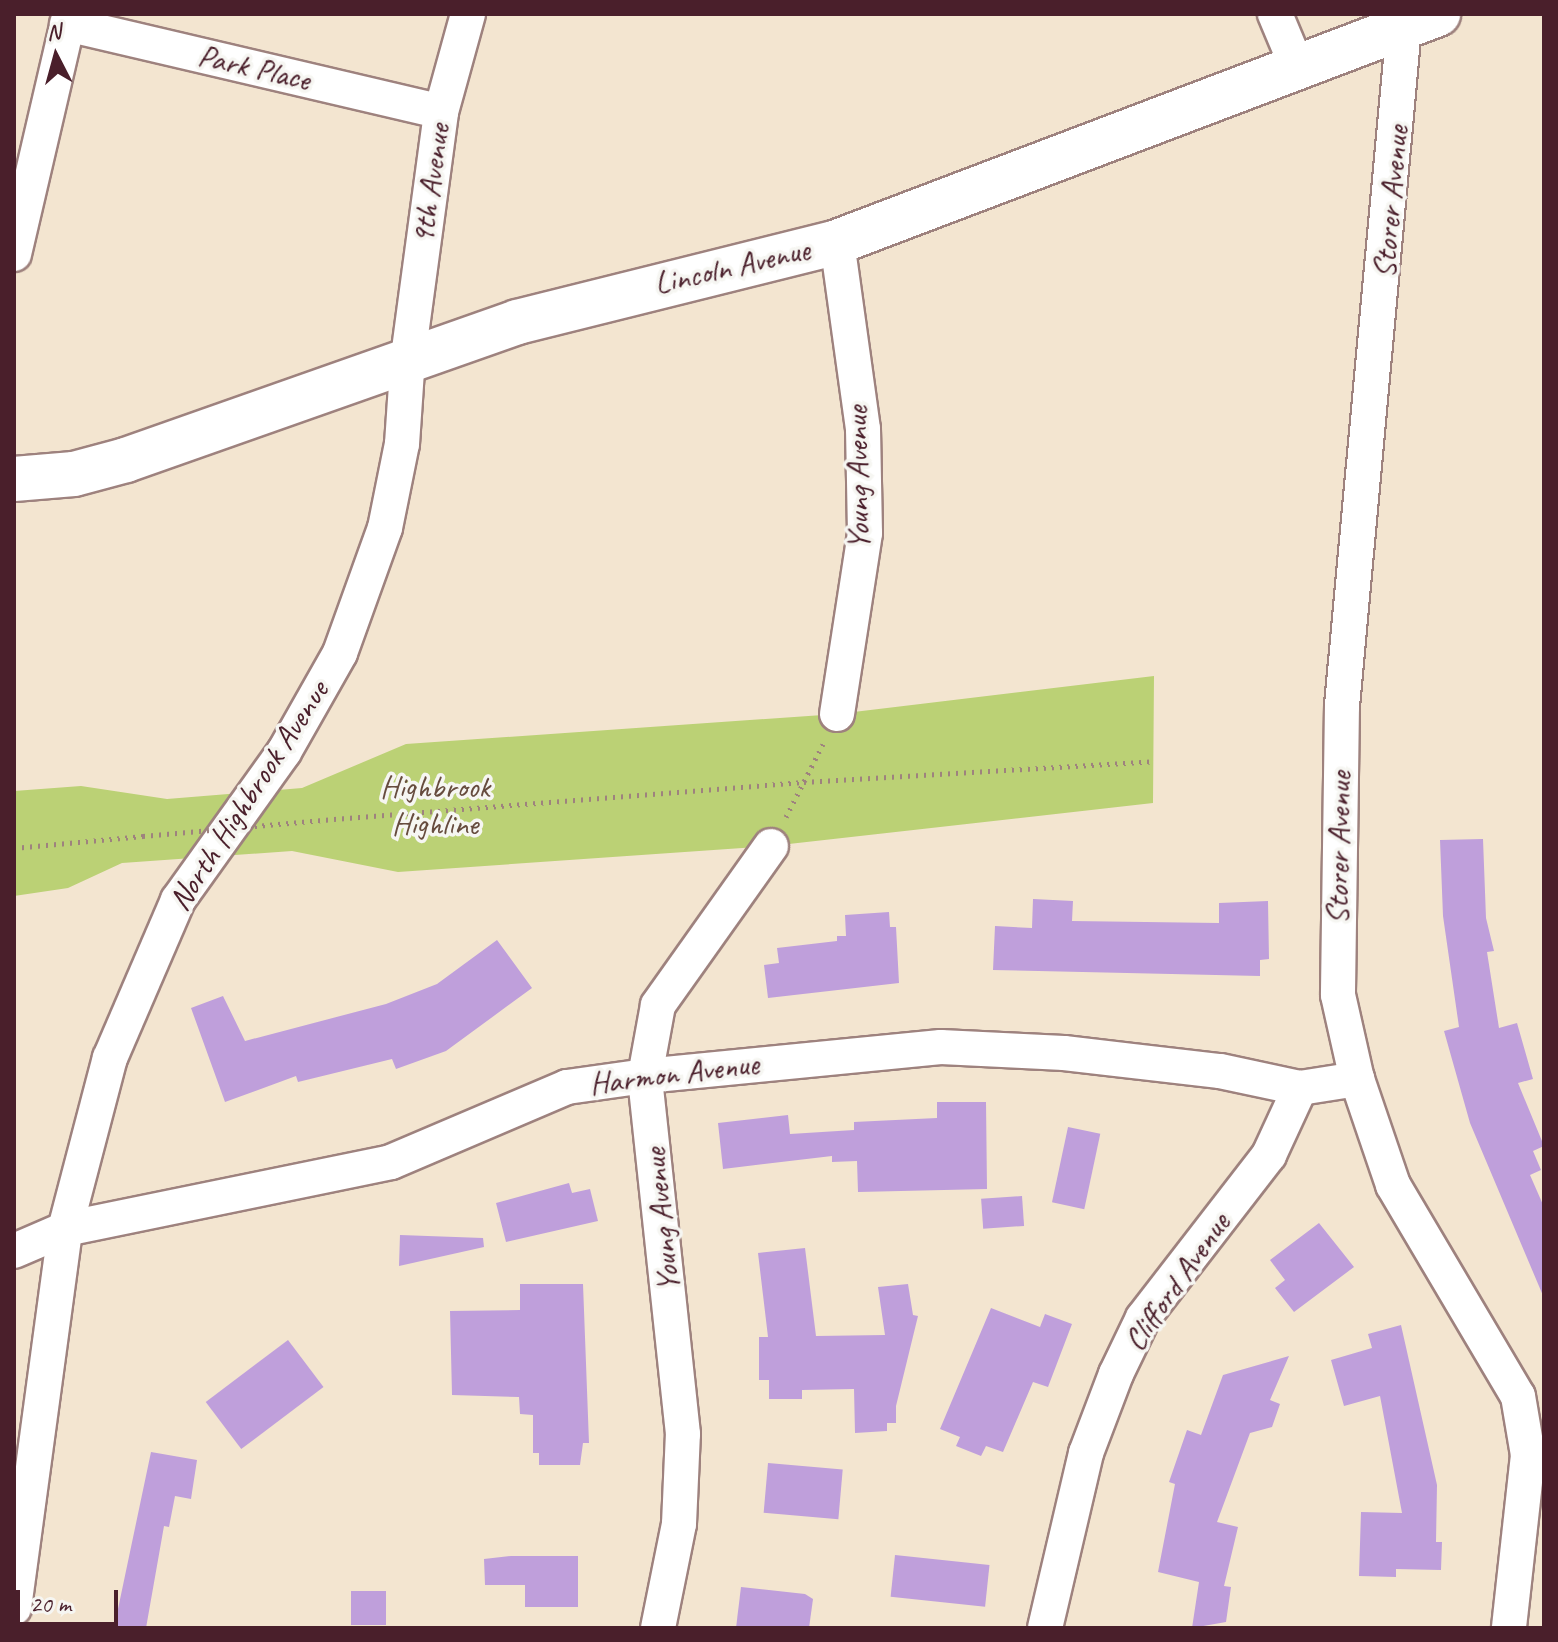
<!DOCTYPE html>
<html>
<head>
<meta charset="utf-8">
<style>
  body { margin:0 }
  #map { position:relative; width:1558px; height:1642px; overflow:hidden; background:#f3e5d0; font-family:Caveat,sans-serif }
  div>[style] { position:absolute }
  .green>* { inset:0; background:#bbd175 }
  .building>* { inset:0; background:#bf9fdb; transform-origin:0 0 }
  .path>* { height:5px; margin-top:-2.5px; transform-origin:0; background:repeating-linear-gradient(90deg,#9e827e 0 2px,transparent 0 8px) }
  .roads { filter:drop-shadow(2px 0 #9e827e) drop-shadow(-2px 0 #9e827e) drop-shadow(0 2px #9e827e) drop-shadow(0 -2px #9e827e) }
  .street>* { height:34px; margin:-17px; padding:0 17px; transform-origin:17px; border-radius:17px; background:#fff }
  .primary>* { height:44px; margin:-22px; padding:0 22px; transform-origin:22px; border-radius:22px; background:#fff }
  .path-bridge>* { height:5px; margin-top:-2.5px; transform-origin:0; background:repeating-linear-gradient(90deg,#9e827e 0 2px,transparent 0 8px) }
  span { translate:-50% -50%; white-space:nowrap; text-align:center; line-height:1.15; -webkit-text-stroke:7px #f6f6f2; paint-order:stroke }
  .street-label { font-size:32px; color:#4a1f2b }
  .park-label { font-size:32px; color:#664c3e }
  .frame { position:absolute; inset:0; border:16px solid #4a1f2b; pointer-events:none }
  .north { position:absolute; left:16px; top:16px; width:80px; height:80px; -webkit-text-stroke:6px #f6f6f2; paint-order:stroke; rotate:354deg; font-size:22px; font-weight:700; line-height:32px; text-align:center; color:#4a1f2b }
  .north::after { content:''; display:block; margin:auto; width:28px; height:36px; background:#4a1f2b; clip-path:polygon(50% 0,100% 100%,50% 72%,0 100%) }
  .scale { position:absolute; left:16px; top:1590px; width:102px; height:36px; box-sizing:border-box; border:4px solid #4a1f2b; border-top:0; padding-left:10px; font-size:24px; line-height:28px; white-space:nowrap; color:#4a1f2b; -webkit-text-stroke:6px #f6f6f2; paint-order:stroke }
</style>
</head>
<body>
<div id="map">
  <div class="green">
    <div style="clip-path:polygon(1154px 676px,1153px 803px,771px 846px,398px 872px,292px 851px,122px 863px,68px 888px,14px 896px,14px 791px,81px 786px,167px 799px,302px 788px,406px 744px,837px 714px)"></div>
  </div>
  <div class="building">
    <div style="clip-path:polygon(1483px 839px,1486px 918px,1494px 951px,1487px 952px,1499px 1028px,1517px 1023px,1533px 1079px,1518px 1083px,1544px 1146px,1533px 1151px,1541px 1170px,1530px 1175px,1544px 1207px,1544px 1298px,1470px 1123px,1444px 1031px,1459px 1027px,1443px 916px,1440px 840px)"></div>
    <div style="clip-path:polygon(1033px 899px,1073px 901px,1072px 921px,1219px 923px,1219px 903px,1268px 901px,1269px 959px,1260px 960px,1260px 976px,993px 970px,995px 926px,1032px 928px)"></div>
    <div style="clip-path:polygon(889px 912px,890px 927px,896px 927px,899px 983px,768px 998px,764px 965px,779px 963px,777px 948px,837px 941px,837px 936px,846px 936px,845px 915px)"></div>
    <div style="clip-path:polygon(497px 940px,532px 988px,446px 1051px,396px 1069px,392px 1059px,298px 1082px,296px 1076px,225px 1102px,191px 1008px,223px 996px,245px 1041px,386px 1004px,437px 984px)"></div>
    <div style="clip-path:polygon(937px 1102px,986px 1102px,987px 1189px,858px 1192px,857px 1161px,832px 1162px,832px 1156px,723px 1169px,718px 1123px,788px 1115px,790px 1134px,854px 1130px,854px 1122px,937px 1118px)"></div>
    <div style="left:1068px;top:1127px;width:33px;height:77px;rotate:12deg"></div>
    <div style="clip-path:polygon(569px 1183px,572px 1193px,590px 1189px,598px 1221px,506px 1242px,496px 1203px)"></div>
    <div style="left:1022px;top:1196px;width:30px;height:41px;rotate:86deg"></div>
    <div style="clip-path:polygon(1319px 1223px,1354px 1267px,1294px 1312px,1275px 1288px,1285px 1280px,1270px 1260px)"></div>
    <div style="clip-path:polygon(400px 1235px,483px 1238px,484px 1247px,399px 1266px)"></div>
    <div style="clip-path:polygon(805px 1248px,816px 1336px,885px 1335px,878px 1287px,908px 1284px,913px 1315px,918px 1316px,896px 1406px,896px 1423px,887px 1423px,887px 1431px,855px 1433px,854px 1389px,802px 1390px,802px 1399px,769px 1399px,769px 1380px,759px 1380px,759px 1337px,768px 1337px,758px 1253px)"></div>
    <div style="clip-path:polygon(520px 1284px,583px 1284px,589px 1443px,583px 1443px,580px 1465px,539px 1465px,539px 1453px,533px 1453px,533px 1415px,520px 1414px,519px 1397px,452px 1395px,450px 1311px,520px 1310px)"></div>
    <div style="clip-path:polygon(991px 1308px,1040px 1327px,1045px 1314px,1072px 1324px,1048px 1387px,1033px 1382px,1003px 1452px,986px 1446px,981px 1456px,956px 1446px,960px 1437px,940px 1429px)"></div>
    <div style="clip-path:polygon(1401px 1325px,1437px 1485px,1436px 1542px,1442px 1542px,1441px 1570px,1396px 1569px,1396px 1577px,1359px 1576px,1361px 1512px,1402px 1513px,1380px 1396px,1344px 1406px,1331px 1360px,1372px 1348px,1368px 1334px)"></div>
    <div style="left:288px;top:1340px;width:59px;height:103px;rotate:53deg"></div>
    <div style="clip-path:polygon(1289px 1356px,1270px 1400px,1280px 1404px,1272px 1427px,1250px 1433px,1217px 1522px,1238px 1527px,1224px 1586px,1231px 1587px,1226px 1622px,1192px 1628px,1199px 1582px,1158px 1572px,1175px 1484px,1169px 1482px,1187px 1430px,1201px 1435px,1223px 1375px)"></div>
    <div style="clip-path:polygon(151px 1452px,197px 1460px,191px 1499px,175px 1496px,169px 1527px,164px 1526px,146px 1628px,114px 1628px)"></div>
    <div style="left:768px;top:1463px;width:75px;height:50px;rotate:5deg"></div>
    <div style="left:895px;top:1555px;width:95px;height:42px;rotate:6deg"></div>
    <div style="clip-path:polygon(511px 1556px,578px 1556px,578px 1607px,525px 1607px,525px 1585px,485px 1585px,484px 1559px)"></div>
    <div style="clip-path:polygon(741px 1587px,805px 1594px,813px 1599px,809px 1628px,736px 1628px)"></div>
    <div style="left:351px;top:1591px;width:35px;height:34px"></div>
  </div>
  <div class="path">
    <div style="left:786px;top:817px;width:82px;rotate:-63.1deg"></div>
    <div style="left:334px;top:819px;width:471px;rotate:-4.5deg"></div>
    <div style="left:804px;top:782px;width:351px;rotate:-3.4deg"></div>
    <div style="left:14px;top:848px;width:130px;rotate:-5.3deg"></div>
  </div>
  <div class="roads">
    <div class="street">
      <div style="left:1275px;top:14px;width:60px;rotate:67.3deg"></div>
      <div style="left:67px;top:24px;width:384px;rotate:13.2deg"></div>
      <div style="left:1404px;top:27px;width:681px;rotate:95.22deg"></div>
      <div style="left:1342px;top:705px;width:290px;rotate:90.8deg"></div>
      <div style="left:1338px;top:995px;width:86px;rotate:77.3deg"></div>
      <div style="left:1357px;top:1079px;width:112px;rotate:71.2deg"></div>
      <div style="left:1393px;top:1185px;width:245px;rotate:59.4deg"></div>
      <div style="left:1518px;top:1396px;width:60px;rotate:80.4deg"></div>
      <div style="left:1528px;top:1455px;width:174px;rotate:96.3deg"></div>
      <div style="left:14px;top:254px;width:246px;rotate:-76.9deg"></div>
      <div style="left:837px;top:714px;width:183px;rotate:-81.2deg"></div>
      <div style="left:865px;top:533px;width:104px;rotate:-91.1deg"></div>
      <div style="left:863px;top:429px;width:189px;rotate:-97.9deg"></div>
      <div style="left:14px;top:1251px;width:56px;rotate:-23.3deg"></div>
      <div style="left:65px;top:1229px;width:333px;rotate:-11.6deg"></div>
      <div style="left:391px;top:1162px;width:191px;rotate:-23.1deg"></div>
      <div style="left:567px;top:1087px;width:79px;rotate:-8deg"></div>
      <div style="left:645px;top:1076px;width:297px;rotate:-5.6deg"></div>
      <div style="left:941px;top:1047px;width:123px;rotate:2.8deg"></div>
      <div style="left:1064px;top:1053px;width:157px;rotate:6.6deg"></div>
      <div style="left:1220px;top:1071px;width:82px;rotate:12deg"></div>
      <div style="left:1300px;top:1088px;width:58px;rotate:-9deg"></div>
      <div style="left:14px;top:1608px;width:382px;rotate:-82.3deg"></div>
      <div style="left:65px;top:1229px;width:177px;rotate:-75.3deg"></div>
      <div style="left:110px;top:1058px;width:172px;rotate:-66.7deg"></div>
      <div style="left:178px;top:900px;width:182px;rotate:-54.4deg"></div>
      <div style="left:284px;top:752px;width:114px;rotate:-60.5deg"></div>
      <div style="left:340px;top:653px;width:133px;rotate:-70.2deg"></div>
      <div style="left:385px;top:528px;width:86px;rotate:-78.6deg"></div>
      <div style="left:402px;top:444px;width:87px;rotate:-86.1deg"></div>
      <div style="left:408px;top:357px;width:247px;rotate:-82.3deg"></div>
      <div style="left:441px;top:112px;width:102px;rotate:-74.6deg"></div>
      <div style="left:658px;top:1628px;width:106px;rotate:-78.6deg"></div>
      <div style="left:679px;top:1524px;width:90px;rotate:-87.5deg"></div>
      <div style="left:683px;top:1434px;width:360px;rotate:-96.1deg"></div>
      <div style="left:645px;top:1076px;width:72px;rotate:-79.6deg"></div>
      <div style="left:658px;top:1005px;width:195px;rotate:-54.6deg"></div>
      <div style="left:1045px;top:1628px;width:180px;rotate:-76.8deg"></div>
      <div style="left:1086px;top:1453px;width:85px;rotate:-69.2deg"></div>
      <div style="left:1116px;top:1374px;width:62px;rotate:-64.3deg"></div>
      <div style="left:1143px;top:1318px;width:206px;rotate:-52.3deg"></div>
      <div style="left:1269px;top:1155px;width:74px;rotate:-65.2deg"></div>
    </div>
    <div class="primary">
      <div style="left:14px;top:479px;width:60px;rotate:-4.8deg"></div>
      <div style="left:74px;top:474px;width:54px;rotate:-15.1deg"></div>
      <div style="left:126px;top:460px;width:415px;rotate:-19.4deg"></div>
      <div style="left:517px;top:322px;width:330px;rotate:-14deg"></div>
      <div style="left:837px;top:242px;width:643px;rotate:-20.78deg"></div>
    </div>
  </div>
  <div class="path-bridge">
    <div style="left:143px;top:836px;width:192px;rotate:-5.1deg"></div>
  </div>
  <div class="street-label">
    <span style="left:254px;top:68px;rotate:13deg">Park Place</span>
    <span style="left:431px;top:184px;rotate:-82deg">9th Avenue</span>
    <span style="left:1391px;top:202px;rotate:-85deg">Storer Avenue</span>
    <span style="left:732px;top:267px;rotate:-13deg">Lincoln Avenue</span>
    <span style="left:858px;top:478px;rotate:-91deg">Young Avenue</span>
    <span style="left:249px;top:796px;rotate:-57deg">North Highbrook Avenue</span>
    <span style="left:1339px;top:848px;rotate:-89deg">Storer Avenue</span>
    <span style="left:674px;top:1074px;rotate:-7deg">Harmon Avenue</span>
    <span style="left:662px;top:1220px;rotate:-96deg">Young Avenue</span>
    <span style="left:1177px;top:1282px;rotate:-55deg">Clifford Avenue</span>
  </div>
  <div class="park-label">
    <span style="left:435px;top:806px">Highbrook<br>Highline</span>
  </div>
  <div class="frame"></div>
  <div class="north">N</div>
  <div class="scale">20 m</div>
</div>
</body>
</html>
